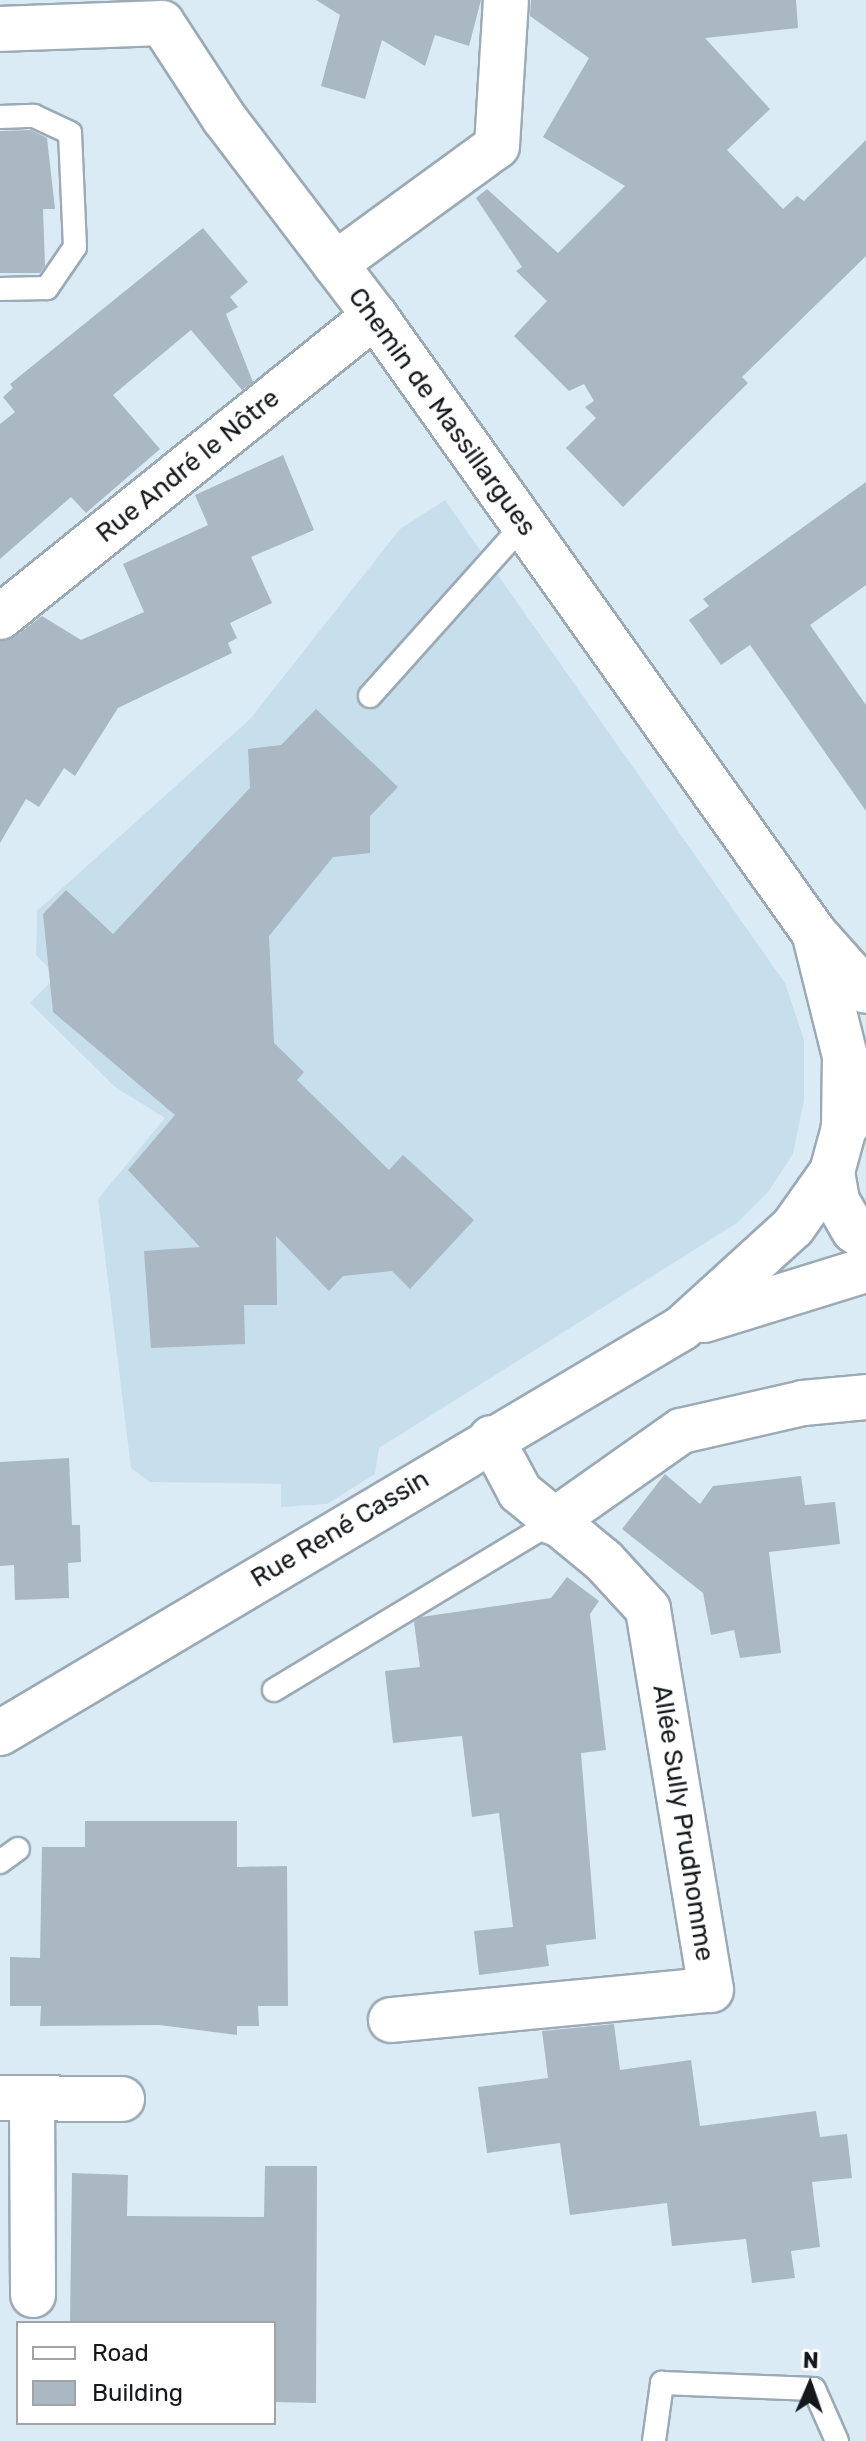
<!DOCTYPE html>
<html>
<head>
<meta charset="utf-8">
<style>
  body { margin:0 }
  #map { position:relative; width:866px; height:2441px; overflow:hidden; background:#dbebf6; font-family:Rubik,sans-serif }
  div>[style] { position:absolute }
  .built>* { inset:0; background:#c7deed }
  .building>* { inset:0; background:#a9b8c2 }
  .roads { filter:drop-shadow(2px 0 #9baab4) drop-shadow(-2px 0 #9baab4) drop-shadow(0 2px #9baab4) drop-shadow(0 -2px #9baab4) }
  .service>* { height:22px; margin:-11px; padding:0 11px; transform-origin:11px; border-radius:11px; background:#fff }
  .minor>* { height:44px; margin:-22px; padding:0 22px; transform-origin:22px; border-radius:22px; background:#fff }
  .tertiary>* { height:44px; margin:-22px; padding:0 22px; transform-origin:22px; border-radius:22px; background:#fff }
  span { translate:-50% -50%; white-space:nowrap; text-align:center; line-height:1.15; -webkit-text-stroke:7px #fff; paint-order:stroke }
  .street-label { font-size:26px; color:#13191c }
  .legend { position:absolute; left:16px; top:2321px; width:260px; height:104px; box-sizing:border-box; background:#fff; border:2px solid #a1a3a4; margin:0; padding:10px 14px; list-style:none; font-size:24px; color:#13191c }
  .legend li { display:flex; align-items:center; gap:16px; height:40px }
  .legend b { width:40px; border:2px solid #a1a3a4 }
  .north { position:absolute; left:770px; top:2345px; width:80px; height:80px; -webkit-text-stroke:6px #fff; paint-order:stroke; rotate:2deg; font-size:22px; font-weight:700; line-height:32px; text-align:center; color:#13191c }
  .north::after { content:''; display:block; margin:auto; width:28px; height:36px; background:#13191c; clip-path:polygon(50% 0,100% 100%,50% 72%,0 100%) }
</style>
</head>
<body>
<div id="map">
  <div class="built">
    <div style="clip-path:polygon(445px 500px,785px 983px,804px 1040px,804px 1100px,793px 1154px,768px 1192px,737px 1223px,379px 1448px,375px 1474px,327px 1504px,281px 1507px,281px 1484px,150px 1482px,131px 1468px,98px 1199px,165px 1118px,115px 1087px,30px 1003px,56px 976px,36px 955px,37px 911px,250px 719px,400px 529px)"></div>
  </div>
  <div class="building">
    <div style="clip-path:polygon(316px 0,481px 0,469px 46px,435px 35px,425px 66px,382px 40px,365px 99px,321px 86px,340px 15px)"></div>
    <div style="clip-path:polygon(531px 0,796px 0,798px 28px,705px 38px,770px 109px,727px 150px,783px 209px,797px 196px,804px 201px,866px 140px,866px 256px,742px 377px,748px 383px,623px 507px,566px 448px,596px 418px,585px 407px,594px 401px,584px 384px,569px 391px,514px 336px,547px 301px,516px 271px,522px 267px,476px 198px,487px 189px,558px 253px,625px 186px,543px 137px,589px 58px,530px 16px)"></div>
    <div style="clip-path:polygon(31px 130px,47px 138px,55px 209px,43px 209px,45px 266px,40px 273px,0 273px,0 131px)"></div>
    <div style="clip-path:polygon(203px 228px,248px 282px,230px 297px,238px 307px,226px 314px,253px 382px,242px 390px,191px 330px,113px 395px,160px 449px,86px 513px,71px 497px,0 559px,0 424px,15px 412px,3px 397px,13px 388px,10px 384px)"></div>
    <div style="clip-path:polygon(283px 455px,314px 530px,251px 557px,272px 603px,230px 623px,237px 638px,228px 643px,232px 653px,118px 708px,75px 776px,64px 768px,39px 807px,26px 799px,0 843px,0 641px,16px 636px,42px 616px,81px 640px,144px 612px,123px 564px,208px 525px,195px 495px)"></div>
    <div style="clip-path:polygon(866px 482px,866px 585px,810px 625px,866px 705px,866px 811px,750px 645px,721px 665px,689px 620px,709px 606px,703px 599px)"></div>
    <div style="clip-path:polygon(316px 709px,398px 787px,370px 816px,370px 853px,333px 857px,269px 936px,274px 1043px,304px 1072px,297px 1080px,389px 1170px,403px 1155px,474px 1220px,410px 1289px,392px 1271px,343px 1276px,329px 1291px,276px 1236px,277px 1305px,244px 1305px,245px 1344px,151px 1348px,144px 1251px,200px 1247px,128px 1170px,175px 1115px,53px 1012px,43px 914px,66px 890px,113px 934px,250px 788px,248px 749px,281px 745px)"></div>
    <div style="clip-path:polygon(69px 1458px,72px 1525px,80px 1525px,81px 1562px,68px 1563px,69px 1598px,15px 1600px,14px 1565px,0 1566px,0 1462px)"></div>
    <div style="clip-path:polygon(665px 1474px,700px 1504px,713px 1486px,801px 1476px,805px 1505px,835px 1502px,840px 1544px,769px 1552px,781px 1653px,740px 1658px,734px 1630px,711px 1635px,703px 1593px,622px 1529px)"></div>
    <div style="clip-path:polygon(567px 1577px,599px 1601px,590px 1614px,606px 1750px,581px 1753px,596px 1939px,546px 1945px,549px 1966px,479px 1975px,474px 1931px,513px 1927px,499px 1813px,472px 1817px,462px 1736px,393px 1743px,385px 1671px,420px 1667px,414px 1622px,421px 1617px,551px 1598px)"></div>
    <div style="clip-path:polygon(85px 1821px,237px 1821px,237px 1867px,287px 1866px,288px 2006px,258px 2006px,259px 2026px,237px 2026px,237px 2035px,159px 2025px,40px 2026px,41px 2006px,10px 2006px,10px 1957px,40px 1958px,42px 1847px,85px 1847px)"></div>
    <div style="clip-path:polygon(614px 2024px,620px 2070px,691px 2060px,700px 2126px,816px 2111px,820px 2137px,847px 2134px,852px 2178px,812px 2182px,820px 2247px,791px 2251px,795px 2278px,752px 2283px,746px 2239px,672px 2246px,667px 2203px,570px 2215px,560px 2143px,487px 2153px,478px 2087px,548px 2078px,542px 2031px)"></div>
    <div style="clip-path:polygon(265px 2166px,317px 2166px,316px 2403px,274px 2402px,274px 2323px,70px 2323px,72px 2173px,128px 2175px,127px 2216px,264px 2217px)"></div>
  </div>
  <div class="roads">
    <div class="service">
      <div style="left:0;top:117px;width:34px;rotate:-2deg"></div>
      <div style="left:34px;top:116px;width:40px;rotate:25deg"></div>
      <div style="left:70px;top:133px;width:114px;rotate:87.5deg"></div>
      <div style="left:75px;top:247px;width:50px;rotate:124.3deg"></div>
      <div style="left:47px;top:288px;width:47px;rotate:178.8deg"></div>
      <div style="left:370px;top:696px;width:231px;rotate:-48.2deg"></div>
      <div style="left:274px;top:1690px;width:325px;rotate:-31.1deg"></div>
      <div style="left:0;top:1862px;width:22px;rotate:-36deg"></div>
      <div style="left:654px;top:2441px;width:59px;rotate:-82.1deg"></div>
      <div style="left:662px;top:2383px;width:152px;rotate:2.3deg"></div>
      <div style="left:814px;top:2389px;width:57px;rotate:66.1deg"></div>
    </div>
    <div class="minor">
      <div style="left:162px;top:23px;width:113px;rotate:56.9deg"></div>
      <div style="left:224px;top:118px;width:249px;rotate:52.7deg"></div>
      <div style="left:375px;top:316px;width:759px;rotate:54.55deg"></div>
      <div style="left:815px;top:934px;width:76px;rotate:48.2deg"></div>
      <div style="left:0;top:29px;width:162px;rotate:-2.1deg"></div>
      <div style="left:335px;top:264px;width:200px;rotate:-36.1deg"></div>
      <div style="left:497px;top:146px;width:146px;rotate:-86.5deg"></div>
      <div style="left:0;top:617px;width:481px;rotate:-38.8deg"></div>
      <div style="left:816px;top:940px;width:120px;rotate:76deg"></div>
      <div style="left:845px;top:1056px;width:72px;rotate:90.8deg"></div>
      <div style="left:552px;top:1522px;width:158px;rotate:-35.2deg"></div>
      <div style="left:681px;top:1431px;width:125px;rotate:-12.9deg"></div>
      <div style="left:803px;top:1403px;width:63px;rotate:-5.4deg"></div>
      <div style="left:391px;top:2020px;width:321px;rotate:-5.4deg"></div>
      <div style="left:711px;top:1990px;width:386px;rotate:-99.4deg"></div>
      <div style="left:648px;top:1609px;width:65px;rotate:-132.5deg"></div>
      <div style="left:604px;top:1561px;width:109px;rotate:-140.6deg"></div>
      <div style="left:520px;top:1492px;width:61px;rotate:-118.2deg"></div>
      <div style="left:0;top:2098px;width:122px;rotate:0.5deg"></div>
      <div style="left:32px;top:2098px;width:197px;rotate:89.7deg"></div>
    </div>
    <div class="tertiary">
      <div style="left:866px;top:1104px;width:33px;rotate:133deg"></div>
      <div style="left:844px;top:1128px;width:46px;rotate:105.3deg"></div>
      <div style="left:832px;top:1172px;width:29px;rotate:80deg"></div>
      <div style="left:837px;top:1201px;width:34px;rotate:60deg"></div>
      <div style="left:854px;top:1230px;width:15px;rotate:37deg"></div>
      <div style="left:704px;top:1320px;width:170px;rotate:-17.2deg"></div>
      <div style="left:0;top:1733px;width:793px;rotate:-30.7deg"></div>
      <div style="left:682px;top:1328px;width:150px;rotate:-42.3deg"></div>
      <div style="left:793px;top:1227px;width:67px;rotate:-54.7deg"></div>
    </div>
  </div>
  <div class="street-label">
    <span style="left:442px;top:412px;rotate:54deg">Chemin de Massillargues</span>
    <span style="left:188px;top:466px;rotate:-39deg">Rue André le Nôtre</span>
    <span style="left:340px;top:1529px;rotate:-31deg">Rue René Cassin</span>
    <span style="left:683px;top:1823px;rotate:81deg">Allée Sully Prudhomme</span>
  </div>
  <ul class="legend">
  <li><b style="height:10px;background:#fff"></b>Road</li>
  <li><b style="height:22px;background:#a9b8c2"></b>Building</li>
  </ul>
  <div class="north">N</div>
</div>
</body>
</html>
